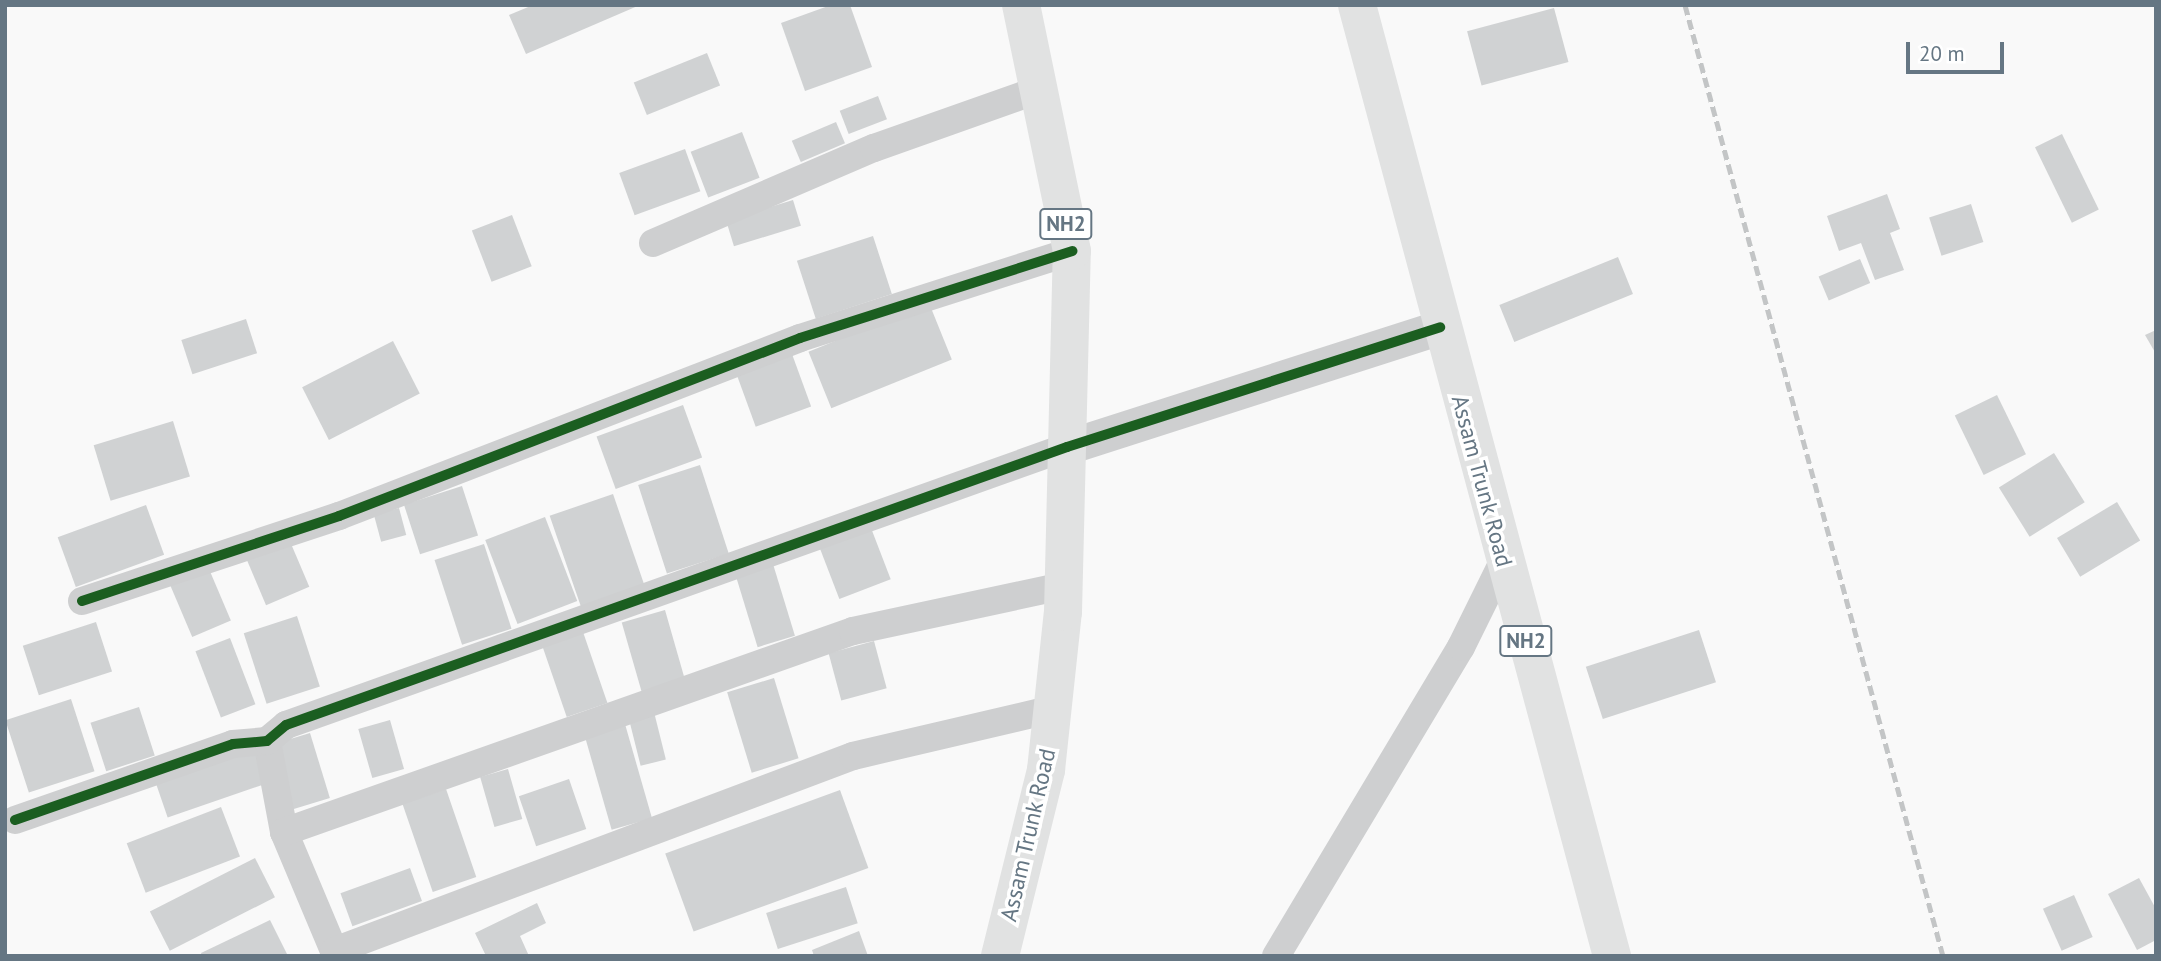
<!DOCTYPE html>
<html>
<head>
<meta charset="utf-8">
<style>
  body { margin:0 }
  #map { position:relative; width:2161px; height:961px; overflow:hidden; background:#f9f9f9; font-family:"PT Sans",sans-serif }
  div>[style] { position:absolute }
  .building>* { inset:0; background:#d0d2d3; transform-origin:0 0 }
  .minor>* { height:28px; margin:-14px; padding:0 14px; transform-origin:14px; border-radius:14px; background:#cecfd0 }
  .tertiary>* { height:35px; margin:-17.5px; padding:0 17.5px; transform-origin:17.5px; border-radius:17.5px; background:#cecfd0 }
  .trunk>* { height:38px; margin:-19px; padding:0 19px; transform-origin:19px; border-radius:19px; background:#e1e2e2 }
  .rail>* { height:5px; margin-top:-2.5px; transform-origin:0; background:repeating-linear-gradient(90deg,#c3c5c6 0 10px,transparent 0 15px) }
  .cycleway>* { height:10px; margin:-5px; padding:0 5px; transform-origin:5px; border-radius:5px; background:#1b5e20 }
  span { translate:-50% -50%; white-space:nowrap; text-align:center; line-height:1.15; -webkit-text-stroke:7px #fff; paint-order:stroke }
  .shield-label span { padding:2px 5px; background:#fff; border:2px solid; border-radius:5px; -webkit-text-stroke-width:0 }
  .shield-label { font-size:21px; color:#657683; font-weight:700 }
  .street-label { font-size:23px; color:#657683 }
  .frame { position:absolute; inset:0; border:7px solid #657683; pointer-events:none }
  .scale { position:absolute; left:1906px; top:42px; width:98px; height:32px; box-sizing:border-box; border:4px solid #657683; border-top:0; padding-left:9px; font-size:21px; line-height:24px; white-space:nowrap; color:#657683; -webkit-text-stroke:5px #fff; paint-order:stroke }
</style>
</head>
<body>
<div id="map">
  <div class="building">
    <div style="clip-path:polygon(533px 5px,640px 5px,526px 54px,509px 15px)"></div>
    <div style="clip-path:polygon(831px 5px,850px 5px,872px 67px,805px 91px,781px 23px)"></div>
    <div style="left:1554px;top:8px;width:56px;height:90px;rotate:75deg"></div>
    <div style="left:707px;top:53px;width:35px;height:79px;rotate:68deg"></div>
    <div style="left:878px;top:96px;width:25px;height:41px;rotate:69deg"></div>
    <div style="left:836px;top:122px;width:23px;height:48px;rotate:67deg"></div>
    <div style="left:742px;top:132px;width:49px;height:55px;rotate:69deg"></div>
    <div style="left:2062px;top:134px;width:84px;height:30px;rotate:64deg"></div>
    <div style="left:685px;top:149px;width:45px;height:70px;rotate:70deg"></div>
    <div style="clip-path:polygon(1887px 194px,1900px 229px,1890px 233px,1904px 270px,1875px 280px,1861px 243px,1839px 251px,1827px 216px)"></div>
    <div style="left:793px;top:200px;width:27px;height:70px;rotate:73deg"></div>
    <div style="left:1971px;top:204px;width:40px;height:44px;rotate:72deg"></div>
    <div style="left:512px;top:215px;width:55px;height:43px;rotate:69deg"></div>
    <div style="left:873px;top:236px;width:61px;height:80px;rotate:72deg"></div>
    <div style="left:1618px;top:257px;width:40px;height:128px;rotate:68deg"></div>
    <div style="left:1860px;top:259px;width:26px;height:45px;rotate:67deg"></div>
    <div style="left:929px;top:303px;width:61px;height:130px;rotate:68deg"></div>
    <div style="left:246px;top:319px;width:36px;height:68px;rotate:72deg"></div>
    <div style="clip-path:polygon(2156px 330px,2156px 354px,2145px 335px)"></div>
    <div style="left:393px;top:341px;width:59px;height:102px;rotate:63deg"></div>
    <div style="left:792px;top:354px;width:56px;height:59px;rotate:70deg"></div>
    <div style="left:1997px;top:395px;width:66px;height:47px;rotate:64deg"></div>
    <div style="left:683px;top:405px;width:56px;height:92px;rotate:70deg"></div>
    <div style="left:173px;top:421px;width:58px;height:83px;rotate:73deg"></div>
    <div style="left:2054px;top:453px;width:58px;height:65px;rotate:58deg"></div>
    <div style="left:700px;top:465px;width:93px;height:65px;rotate:72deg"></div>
    <div style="left:462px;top:486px;width:52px;height:61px;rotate:72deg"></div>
    <div style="left:613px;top:494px;width:96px;height:67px;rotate:71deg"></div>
    <div style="left:2117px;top:502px;width:45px;height:70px;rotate:59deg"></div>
    <div style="left:146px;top:505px;width:53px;height:94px;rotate:70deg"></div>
    <div style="left:399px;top:508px;width:28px;height:26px;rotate:75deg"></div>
    <div style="left:545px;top:517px;width:90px;height:64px;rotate:69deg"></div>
    <div style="left:871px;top:528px;width:55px;height:55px;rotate:69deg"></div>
    <div style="left:289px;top:539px;width:52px;height:47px;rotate:67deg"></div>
    <div style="left:484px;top:544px;width:89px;height:52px;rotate:72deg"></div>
    <div style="left:773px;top:564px;width:75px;height:39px;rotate:73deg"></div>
    <div style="left:209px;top:569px;width:56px;height:42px;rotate:67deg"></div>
    <div style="left:665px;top:610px;width:74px;height:45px;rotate:74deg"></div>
    <div style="left:297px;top:616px;width:74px;height:56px;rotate:72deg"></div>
    <div style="left:96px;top:622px;width:52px;height:77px;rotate:72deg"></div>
    <div style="left:1699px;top:630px;width:55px;height:119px;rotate:72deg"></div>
    <div style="left:583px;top:632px;width:75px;height:43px;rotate:71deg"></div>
    <div style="left:230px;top:638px;width:71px;height:37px;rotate:69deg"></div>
    <div style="left:874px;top:641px;width:49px;height:47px;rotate:75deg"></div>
    <div style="left:774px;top:678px;width:84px;height:49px;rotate:73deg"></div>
    <div style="left:71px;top:699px;width:76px;height:69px;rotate:72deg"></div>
    <div style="left:139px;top:707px;width:51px;height:51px;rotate:72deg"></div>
    <div style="left:654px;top:712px;width:49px;height:26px;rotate:76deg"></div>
    <div style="left:390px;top:720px;width:51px;height:33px;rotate:74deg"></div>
    <div style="left:625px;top:724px;width:98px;height:42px;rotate:74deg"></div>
    <div style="left:310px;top:733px;width:68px;height:42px;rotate:73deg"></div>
    <div style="left:252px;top:743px;width:43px;height:104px;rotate:71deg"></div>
    <div style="left:508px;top:769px;width:52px;height:29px;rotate:74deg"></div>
    <div style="left:569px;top:779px;width:53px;height:53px;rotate:71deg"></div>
    <div style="left:446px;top:789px;width:93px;height:46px;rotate:71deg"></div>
    <div style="left:840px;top:790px;width:83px;height:186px;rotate:70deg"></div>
    <div style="left:221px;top:807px;width:53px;height:101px;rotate:69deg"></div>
    <div style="left:255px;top:858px;width:44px;height:118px;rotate:63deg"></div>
    <div style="left:410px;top:868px;width:35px;height:74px;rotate:70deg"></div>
    <div style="clip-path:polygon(2139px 878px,2156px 909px,2156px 940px,2137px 950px,2108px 894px)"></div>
    <div style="left:846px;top:887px;width:38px;height:84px;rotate:72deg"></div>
    <div style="left:2074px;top:895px;width:46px;height:34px;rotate:66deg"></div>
    <div style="clip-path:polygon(537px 903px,546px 923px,520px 936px,529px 956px,486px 956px,475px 933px)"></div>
    <div style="clip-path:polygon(270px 920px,288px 956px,202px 956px,201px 953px)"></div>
    <div style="clip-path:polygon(859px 931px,868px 956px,814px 956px,812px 950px)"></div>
  </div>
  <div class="minor">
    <div style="left:653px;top:243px;width:241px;rotate:-23.3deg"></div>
    <div style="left:874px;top:148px;width:174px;rotate:-19.5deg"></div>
    <div style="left:82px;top:601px;width:271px;rotate:-18.3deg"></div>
    <div style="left:339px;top:516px;width:494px;rotate:-21.1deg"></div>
    <div style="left:800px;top:338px;width:286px;rotate:-17.7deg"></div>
    <div style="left:267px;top:741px;width:93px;rotate:79.4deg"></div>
    <div style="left:284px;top:832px;width:134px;rotate:67.2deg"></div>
    <div style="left:15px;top:820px;width:231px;rotate:-19.2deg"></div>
    <div style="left:233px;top:744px;width:34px;rotate:-5deg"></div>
    <div style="left:267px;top:741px;width:25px;rotate:-40deg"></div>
    <div style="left:286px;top:725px;width:829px;rotate:-19.59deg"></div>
    <div style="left:284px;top:832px;width:603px;rotate:-19.46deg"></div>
    <div style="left:853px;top:631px;width:215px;rotate:-12.1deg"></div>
    <div style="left:334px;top:951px;width:554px;rotate:-20.59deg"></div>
    <div style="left:853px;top:756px;width:205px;rotate:-13.2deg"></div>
    <div style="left:1276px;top:956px;width:360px;rotate:-59.1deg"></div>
    <div style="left:1461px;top:647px;width:97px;rotate:-63.7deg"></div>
  </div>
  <div class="tertiary">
    <div style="left:1067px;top:447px;width:392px;rotate:-17.8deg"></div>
  </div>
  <div class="trunk">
    <div style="left:1357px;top:5px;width:985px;rotate:74.99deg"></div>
    <div style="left:1000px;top:956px;width:192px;rotate:-76.1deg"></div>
    <div style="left:1046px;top:770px;width:159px;rotate:-83.9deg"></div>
    <div style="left:1063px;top:612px;width:361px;rotate:-88.6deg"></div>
    <div style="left:1072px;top:251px;width:251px;rotate:-101.7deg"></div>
  </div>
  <div class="rail">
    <div style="left:1685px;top:5px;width:985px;rotate:74.82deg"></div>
  </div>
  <div class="cycleway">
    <div style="left:82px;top:601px;width:271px;rotate:-18.3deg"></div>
    <div style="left:339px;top:516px;width:494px;rotate:-21.1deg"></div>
    <div style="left:800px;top:338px;width:286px;rotate:-17.7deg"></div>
    <div style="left:15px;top:820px;width:231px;rotate:-19.2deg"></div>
    <div style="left:233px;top:744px;width:34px;rotate:-5deg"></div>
    <div style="left:267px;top:741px;width:25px;rotate:-40deg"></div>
    <div style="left:286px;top:725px;width:829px;rotate:-19.59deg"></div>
    <div style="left:1067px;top:447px;width:392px;rotate:-17.8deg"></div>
  </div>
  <div class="shield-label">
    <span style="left:1066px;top:224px">NH2</span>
    <span style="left:1526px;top:641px">NH2</span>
  </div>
  <div class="street-label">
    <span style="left:1482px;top:481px;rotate:75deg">Assam Trunk Road</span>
    <span style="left:1028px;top:835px;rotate:-77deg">Assam Trunk Road</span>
  </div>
  <div class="frame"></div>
  <div class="scale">20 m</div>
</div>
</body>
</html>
